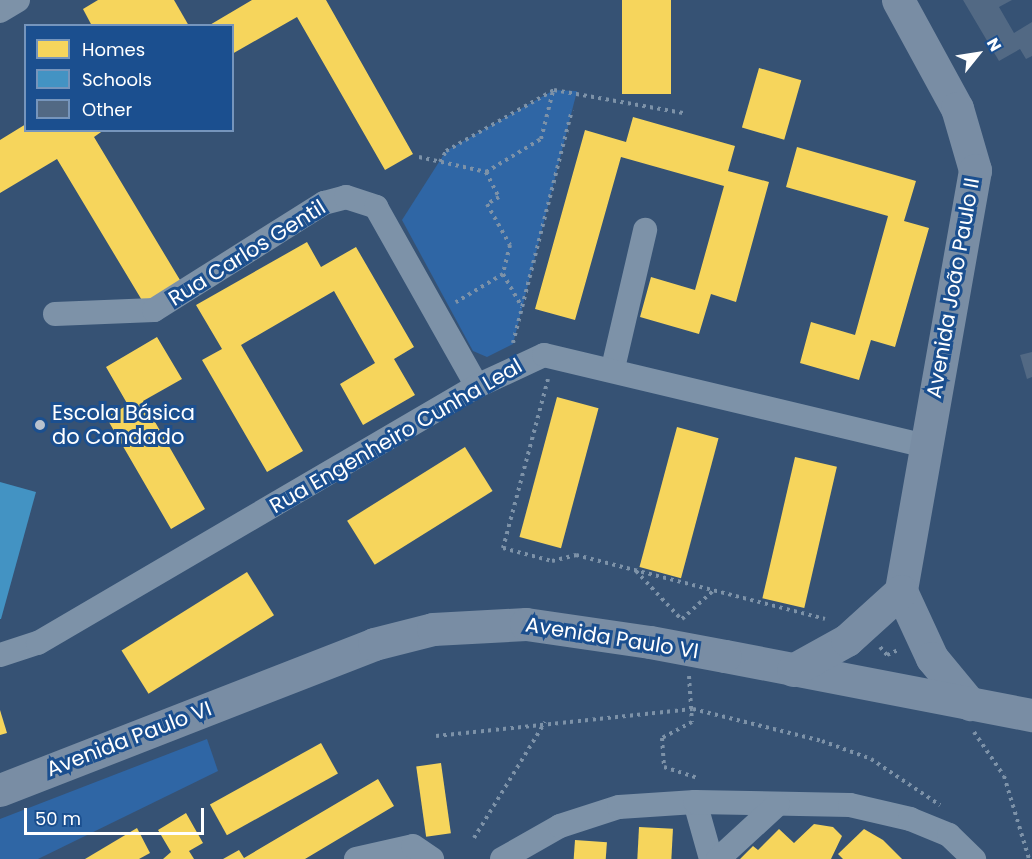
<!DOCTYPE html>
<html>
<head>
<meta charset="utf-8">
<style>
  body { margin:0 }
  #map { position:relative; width:1032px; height:859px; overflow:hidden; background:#365274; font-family:Poppins,sans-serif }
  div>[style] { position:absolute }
  .green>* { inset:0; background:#2f66a5 }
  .homes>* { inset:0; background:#f6d55c; transform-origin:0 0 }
  .schools>* { inset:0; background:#4393c3 }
  .building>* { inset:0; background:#526984 }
  .path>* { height:4px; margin-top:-2px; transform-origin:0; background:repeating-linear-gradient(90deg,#7d92a8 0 3px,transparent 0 7.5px) }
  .minor>* { height:24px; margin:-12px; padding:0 12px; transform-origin:12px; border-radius:12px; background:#7d92a8 }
  .secondary>* { height:33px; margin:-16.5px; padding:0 16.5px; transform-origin:16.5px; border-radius:16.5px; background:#798da4 }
  .secondary-bridge>* { height:33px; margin:-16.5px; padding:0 16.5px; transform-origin:16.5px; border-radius:16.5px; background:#798da4 }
  .dots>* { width:16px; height:16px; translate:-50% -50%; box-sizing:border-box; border:3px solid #1b4f8f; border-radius:50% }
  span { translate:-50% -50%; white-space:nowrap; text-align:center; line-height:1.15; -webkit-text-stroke:6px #1b4f8f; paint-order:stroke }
  .street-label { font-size:21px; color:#fff }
  .poi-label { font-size:21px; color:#fff }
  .left { translate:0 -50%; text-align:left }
  .legend { position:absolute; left:24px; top:24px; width:210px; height:108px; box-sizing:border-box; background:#1b4f8f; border:2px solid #7695bc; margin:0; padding:8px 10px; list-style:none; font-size:18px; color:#fff }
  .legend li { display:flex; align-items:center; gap:12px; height:30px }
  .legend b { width:30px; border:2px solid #7695bc }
  .north { position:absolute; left:948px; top:24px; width:60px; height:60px; -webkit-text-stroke:4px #1b4f8f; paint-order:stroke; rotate:60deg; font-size:16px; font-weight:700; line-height:24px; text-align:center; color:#fff }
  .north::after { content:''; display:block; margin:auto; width:21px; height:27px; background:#fff; clip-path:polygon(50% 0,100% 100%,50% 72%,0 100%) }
  .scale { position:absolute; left:24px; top:808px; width:180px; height:27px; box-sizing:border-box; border:3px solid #fff; border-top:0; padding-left:8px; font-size:18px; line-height:21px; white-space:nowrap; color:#fff; -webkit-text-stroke:4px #1b4f8f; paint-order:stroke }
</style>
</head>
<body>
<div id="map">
  <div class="green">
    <div style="clip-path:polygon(554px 90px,577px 91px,513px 344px,487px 357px,473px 351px,402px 220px,446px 151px)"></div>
    <div style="clip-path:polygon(207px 739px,218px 771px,38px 859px,0 859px,0 819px)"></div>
  </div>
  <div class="homes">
    <div style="clip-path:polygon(98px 0,174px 0,189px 26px,92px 26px,83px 9px)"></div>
    <div style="clip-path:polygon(252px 0,326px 0,413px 154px,385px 170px,297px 17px,232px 54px,232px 26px,208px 26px)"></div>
    <div style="left:622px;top:0;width:49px;height:94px"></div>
    <div style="left:759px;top:68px;width:44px;height:62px;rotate:16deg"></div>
    <div style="clip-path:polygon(633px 117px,735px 146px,728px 171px,769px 182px,736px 302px,711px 294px,699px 334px,640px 317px,651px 277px,695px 290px,724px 186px,621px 157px,575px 320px,535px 309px,585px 130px,626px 142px)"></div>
    <div style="clip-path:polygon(26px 124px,26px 130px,104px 130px,94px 137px,183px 285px,146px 307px,57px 159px,0 193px,0 140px)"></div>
    <div style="clip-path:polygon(797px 147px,916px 181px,904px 221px,929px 228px,895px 347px,871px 340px,859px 380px,800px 363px,811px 322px,855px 335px,888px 216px,786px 187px)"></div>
    <div style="clip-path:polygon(307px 242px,321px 267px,356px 247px,414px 347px,394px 359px,415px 395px,363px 425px,340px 384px,375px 363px,334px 291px,241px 345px,303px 451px,267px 472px,202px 360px,222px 349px,196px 305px)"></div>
    <div style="clip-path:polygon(157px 337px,182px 379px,143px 401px,205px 509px,171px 529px,106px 417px,128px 405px,106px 367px)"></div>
    <div style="left:557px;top:397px;width:43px;height:145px;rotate:15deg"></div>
    <div style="left:677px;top:427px;width:43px;height:145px;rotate:15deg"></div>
    <div style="left:465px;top:447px;width:52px;height:139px;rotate:58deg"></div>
    <div style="left:795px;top:457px;width:43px;height:145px;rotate:13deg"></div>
    <div style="left:247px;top:572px;width:51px;height:148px;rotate:58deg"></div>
    <div style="clip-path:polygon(0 710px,7px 733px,0 735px)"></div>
    <div style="left:321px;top:743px;width:35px;height:127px;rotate:61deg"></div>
    <div style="left:441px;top:763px;width:71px;height:25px;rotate:82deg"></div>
    <div style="clip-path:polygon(378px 779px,394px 806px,305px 859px,223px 859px,239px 850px,244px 858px)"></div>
    <div style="clip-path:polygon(186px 813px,203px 843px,189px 851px,194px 859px,163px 859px,171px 852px,158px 830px)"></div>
    <div style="clip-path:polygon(814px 824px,833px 827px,842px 836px,831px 859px,740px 859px,753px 846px,758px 850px,779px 829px,794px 843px)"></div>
    <div style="left:639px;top:827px;width:34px;height:32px;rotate:3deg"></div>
    <div style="clip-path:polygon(137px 828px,150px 853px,139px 859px,85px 859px)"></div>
    <div style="clip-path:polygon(864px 829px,883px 840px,902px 859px,843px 859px,838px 854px)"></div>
    <div style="left:575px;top:840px;width:32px;height:19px;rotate:4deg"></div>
  </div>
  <div class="schools">
    <div style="clip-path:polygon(0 482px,36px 492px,1px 619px,0 619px)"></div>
  </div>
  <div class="building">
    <div style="clip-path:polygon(963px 0,1012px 0,999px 7px,1014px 33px,1032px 22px,1032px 56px,1026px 59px,1020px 49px,999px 61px)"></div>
    <div style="clip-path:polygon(1032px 352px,1032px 377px,1027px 379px,1020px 355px)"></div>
  </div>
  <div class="path">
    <div style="left:419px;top:157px;width:69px;rotate:12.6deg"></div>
    <div style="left:486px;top:172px;width:28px;rotate:63deg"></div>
    <div style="left:499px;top:197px;width:14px;rotate:150deg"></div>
    <div style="left:487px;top:204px;width:47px;rotate:60.7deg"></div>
    <div style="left:510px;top:245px;width:30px;rotate:104deg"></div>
    <div style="left:503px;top:274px;width:55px;rotate:149.2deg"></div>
    <div style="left:440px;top:162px;width:13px;rotate:-61deg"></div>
    <div style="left:446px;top:151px;width:124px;rotate:-29.5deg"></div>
    <div style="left:554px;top:90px;width:131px;rotate:10.1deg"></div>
    <div style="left:486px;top:172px;width:64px;rotate:-31deg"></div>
    <div style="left:541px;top:139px;width:49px;rotate:-76deg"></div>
    <div style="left:503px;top:274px;width:38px;rotate:60deg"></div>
    <div style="left:513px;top:343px;width:240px;rotate:-75.8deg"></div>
    <div style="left:548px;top:379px;width:175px;rotate:104.9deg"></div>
    <div style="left:503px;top:548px;width:51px;rotate:14.9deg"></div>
    <div style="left:552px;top:561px;width:25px;rotate:-14deg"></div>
    <div style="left:576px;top:555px;width:257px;rotate:14.4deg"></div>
    <div style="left:636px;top:571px;width:64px;rotate:46.9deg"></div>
    <div style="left:682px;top:619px;width:43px;rotate:-42.2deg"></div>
    <div style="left:880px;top:647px;width:11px;rotate:49deg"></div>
    <div style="left:887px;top:655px;width:12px;rotate:-24deg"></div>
    <div style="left:689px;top:676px;width:46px;rotate:86.3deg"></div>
    <div style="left:692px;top:722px;width:34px;rotate:152deg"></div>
    <div style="left:662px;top:738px;width:29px;rotate:86deg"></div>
    <div style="left:664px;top:767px;width:35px;rotate:18deg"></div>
    <div style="left:974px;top:732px;width:53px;rotate:55.7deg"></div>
    <div style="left:1004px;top:776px;width:87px;rotate:73.2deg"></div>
    <div style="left:436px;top:736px;width:258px;rotate:-6deg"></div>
    <div style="left:693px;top:709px;width:133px;rotate:13.9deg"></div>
    <div style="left:822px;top:741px;width:52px;rotate:20.2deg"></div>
    <div style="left:871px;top:759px;width:83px;rotate:33.7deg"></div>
    <div style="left:474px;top:838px;width:136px;rotate:-58.5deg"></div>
  </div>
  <div class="minor">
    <div style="left:0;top:11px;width:21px;rotate:-31deg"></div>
    <div style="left:55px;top:314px;width:99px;rotate:-2.3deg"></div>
    <div style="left:154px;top:310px;width:201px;rotate:-32.2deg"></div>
    <div style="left:324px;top:203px;width:23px;rotate:-15deg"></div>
    <div style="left:346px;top:197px;width:32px;rotate:18deg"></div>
    <div style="left:376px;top:207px;width:206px;rotate:60.6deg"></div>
    <div style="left:613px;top:368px;width:142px;rotate:-76.9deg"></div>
    <div style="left:0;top:655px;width:40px;rotate:-18deg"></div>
    <div style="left:38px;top:643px;width:509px;rotate:-30.35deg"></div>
    <div style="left:477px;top:386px;width:74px;rotate:-24.8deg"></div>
    <div style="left:544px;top:355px;width:392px;rotate:13.4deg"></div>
    <div style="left:695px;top:802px;width:59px;rotate:74.3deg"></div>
    <div style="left:356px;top:859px;width:58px;rotate:-12.8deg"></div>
    <div style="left:413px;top:846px;width:23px;rotate:34deg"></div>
    <div style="left:502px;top:859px;width:67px;rotate:-29.6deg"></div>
    <div style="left:560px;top:826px;width:62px;rotate:-17.9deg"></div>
    <div style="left:619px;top:807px;width:76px;rotate:-3.8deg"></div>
    <div style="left:695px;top:802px;width:155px;rotate:1.1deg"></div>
    <div style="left:850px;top:805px;width:62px;rotate:13.1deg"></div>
    <div style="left:910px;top:819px;width:42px;rotate:22.3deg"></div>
    <div style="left:949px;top:835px;width:35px;rotate:44deg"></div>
    <div style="left:718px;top:859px;width:81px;rotate:-42.5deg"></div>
  </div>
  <div class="secondary">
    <div style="left:898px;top:0;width:123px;rotate:61.4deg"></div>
    <div style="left:957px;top:108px;width:65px;rotate:73.8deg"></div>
    <div style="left:975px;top:170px;width:427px;rotate:100deg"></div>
    <div style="left:901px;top:591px;width:74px;rotate:65.2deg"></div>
    <div style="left:932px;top:658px;width:60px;rotate:50.4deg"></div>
    <div style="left:725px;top:656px;width:313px;rotate:10.9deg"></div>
    <div style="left:793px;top:670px;width:62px;rotate:-29.1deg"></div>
    <div style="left:847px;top:640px;width:73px;rotate:-42.2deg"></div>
    <div style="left:0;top:790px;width:401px;rotate:-21.3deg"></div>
    <div style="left:374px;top:644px;width:61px;rotate:-14.3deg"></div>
    <div style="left:433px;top:629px;width:93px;rotate:-3.1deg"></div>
    <div style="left:526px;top:624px;width:125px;rotate:8.3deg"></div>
  </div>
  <div class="secondary-bridge">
    <div style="left:650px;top:642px;width:76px;rotate:10.6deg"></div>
  </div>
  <div class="dots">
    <div style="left:40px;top:425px;background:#b9c2ce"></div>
  </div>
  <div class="street-label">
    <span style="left:247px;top:253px;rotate:-32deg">Rua Carlos Gentil</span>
    <span style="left:953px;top:288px;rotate:-80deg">Avenida João Paulo II</span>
    <span style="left:396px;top:436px;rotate:-30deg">Rua Engenheiro Cunha Leal</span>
    <span style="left:612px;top:638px;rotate:9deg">Avenida Paulo VI</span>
    <span style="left:129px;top:739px;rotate:-21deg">Avenida Paulo VI</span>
  </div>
  <div class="poi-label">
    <span class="left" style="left:52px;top:425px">Escola Básica<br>do Condado</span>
  </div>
  <ul class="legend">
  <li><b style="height:16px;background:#f6d55c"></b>Homes</li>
  <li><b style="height:16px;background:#4393c3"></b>Schools</li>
  <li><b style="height:16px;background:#526984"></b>Other</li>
  </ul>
  <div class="north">N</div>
  <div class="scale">50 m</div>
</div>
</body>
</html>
